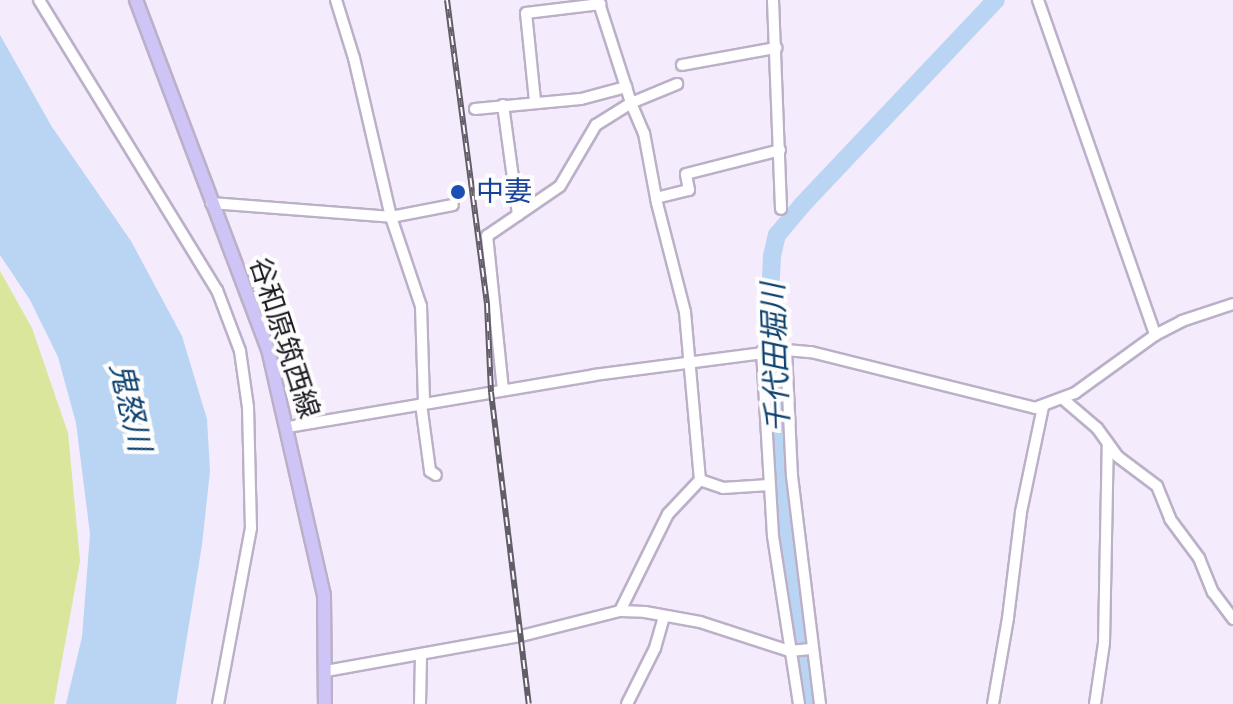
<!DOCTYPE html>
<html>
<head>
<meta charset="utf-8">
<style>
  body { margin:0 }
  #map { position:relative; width:1233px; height:704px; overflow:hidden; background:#f4ecfc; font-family:"Roboto Condensed","Noto Sans JP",sans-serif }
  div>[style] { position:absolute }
  .green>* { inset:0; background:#dae69c }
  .water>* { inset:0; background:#bad5f3 }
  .river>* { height:18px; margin:-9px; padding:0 9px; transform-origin:9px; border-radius:9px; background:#bad5f3 }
  .roads { filter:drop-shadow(2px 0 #bcb0c8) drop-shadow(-2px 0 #bcb0c8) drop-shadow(0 2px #bcb0c8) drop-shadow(0 -2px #bcb0c8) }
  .minor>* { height:10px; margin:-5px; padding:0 5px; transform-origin:5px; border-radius:5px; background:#fff }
  .major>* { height:12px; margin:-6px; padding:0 6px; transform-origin:6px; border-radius:6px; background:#cec4f5 }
  .rail>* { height:6px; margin-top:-3px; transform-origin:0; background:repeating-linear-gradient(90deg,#fdfdfd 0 9px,#625d68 0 18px); box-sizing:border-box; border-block:2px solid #625d68 }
  .dots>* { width:22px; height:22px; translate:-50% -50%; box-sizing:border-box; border:4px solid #fdfdfd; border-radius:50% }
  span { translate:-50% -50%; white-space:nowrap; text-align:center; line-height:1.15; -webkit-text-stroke:8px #fdfdfd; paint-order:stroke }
  .transit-label { font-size:28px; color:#164399 }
  .left { translate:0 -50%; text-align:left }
  .street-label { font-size:28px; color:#1d1922 }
  .water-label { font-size:30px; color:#0d416e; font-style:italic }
</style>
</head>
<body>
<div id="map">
  <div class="green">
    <i style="clip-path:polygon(0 271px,32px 328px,68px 433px,80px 561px,54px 704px,0 704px)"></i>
  </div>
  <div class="water">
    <i style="clip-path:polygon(0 35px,52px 127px,131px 241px,182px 336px,207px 419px,210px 471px,202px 545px,176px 704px,66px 704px,82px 637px,90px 534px,76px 423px,58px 357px,30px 300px,0 255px)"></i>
  </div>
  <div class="river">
    <i style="left:810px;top:704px;width:154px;rotate:-98.2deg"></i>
    <i style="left:788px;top:552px;width:101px;rotate:-95.1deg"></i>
    <i style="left:779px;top:451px;width:153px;rotate:-93.4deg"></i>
    <i style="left:770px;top:298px;width:42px;rotate:-87.3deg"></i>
    <i style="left:772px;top:256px;width:22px;rotate:-77deg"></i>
    <i style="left:777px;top:235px;width:39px;rotate:-50deg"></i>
    <i style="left:802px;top:205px;width:282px;rotate:-46.6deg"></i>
  </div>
  <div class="roads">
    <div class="minor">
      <i style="left:39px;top:0;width:340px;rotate:58.5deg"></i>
      <i style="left:217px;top:290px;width:65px;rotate:69.3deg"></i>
      <i style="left:240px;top:351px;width:57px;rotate:81.9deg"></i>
      <i style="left:248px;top:407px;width:121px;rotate:88.6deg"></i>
      <i style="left:251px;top:528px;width:179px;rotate:100.6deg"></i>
      <i style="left:336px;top:0;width:61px;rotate:72.8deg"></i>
      <i style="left:354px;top:58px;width:163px;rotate:76.9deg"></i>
      <i style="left:391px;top:217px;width:94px;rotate:71.4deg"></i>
      <i style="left:421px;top:306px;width:97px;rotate:88.2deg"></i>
      <i style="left:598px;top:0;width:108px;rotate:72.2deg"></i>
      <i style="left:631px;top:103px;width:33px;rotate:67deg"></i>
      <i style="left:644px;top:133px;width:71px;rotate:79.5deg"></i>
      <i style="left:657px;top:203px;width:113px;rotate:75.6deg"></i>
      <i style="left:685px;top:312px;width:169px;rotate:84.9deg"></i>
      <i style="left:700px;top:480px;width:24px;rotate:19deg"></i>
      <i style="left:723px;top:488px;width:46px;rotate:-3.7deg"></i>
      <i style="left:773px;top:0;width:209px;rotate:87.8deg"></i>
      <i style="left:1038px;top:0;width:355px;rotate:70.7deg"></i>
      <i style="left:682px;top:65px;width:96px;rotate:-10.3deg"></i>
      <i style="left:535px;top:101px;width:88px;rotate:-95.8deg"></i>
      <i style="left:526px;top:13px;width:75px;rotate:-6.9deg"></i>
      <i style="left:503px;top:105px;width:111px;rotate:82.2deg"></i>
      <i style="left:475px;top:109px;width:106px;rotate:-5.4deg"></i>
      <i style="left:581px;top:99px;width:47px;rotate:-14.9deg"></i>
      <i style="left:656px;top:198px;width:34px;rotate:-14deg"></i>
      <i style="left:689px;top:190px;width:16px;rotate:-101deg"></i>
      <i style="left:686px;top:174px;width:97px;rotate:-14.3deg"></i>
      <i style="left:211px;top:203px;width:181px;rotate:4.4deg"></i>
      <i style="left:391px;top:217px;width:63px;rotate:-11deg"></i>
      <i style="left:786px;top:350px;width:126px;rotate:87.3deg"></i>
      <i style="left:792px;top:476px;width:230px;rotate:83deg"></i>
      <i style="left:762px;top:351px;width:185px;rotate:86.6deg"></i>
      <i style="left:773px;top:536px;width:170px;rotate:81.2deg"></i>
      <i style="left:503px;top:390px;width:155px;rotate:-95.9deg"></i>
      <i style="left:487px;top:236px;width:88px;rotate:-34.4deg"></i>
      <i style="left:560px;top:186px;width:71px;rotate:-59.5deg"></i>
      <i style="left:596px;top:125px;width:41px;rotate:-32.2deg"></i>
      <i style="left:631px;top:103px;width:50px;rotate:-22.4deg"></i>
      <i style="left:1063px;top:399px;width:45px;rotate:40.5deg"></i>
      <i style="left:1097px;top:428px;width:34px;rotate:54deg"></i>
      <i style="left:1117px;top:456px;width:50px;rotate:36.9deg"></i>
      <i style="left:1157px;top:486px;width:35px;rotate:68deg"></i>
      <i style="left:1170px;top:519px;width:49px;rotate:53.4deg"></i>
      <i style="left:1199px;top:558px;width:37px;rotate:68deg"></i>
      <i style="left:1213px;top:592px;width:34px;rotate:53deg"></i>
      <i style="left:421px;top:404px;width:68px;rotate:82.3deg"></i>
      <i style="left:430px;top:471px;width:7px;rotate:34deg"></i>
      <i style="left:288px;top:427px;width:310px;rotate:-9.6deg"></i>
      <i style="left:594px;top:375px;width:194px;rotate:-7.4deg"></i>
      <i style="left:786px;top:350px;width:25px;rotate:5deg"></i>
      <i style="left:811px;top:352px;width:231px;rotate:14deg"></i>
      <i style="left:1035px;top:408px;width:43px;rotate:-20.6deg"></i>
      <i style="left:1075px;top:393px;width:99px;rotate:-35.9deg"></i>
      <i style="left:1155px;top:335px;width:30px;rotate:-27deg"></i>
      <i style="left:1182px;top:321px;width:54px;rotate:-18.4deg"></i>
      <i style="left:620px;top:611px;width:108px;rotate:-63.7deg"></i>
      <i style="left:668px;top:514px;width:47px;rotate:-46.7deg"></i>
      <i style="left:326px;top:671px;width:198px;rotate:-10.2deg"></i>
      <i style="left:521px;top:636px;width:102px;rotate:-14.2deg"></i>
      <i style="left:620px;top:611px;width:25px;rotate:2deg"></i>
      <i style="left:645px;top:612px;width:56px;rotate:10.3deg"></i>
      <i style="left:700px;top:622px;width:94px;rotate:18deg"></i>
      <i style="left:789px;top:651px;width:22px;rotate:-5deg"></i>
      <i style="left:420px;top:704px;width:49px;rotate:-88.8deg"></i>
      <i style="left:627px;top:704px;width:63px;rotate:-63.4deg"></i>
      <i style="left:655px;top:648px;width:33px;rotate:-74deg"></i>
      <i style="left:993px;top:704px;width:87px;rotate:-80.1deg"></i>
      <i style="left:1008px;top:618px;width:107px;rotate:-83deg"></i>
      <i style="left:1021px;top:512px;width:107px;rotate:-78.2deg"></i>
      <i style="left:1095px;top:704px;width:62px;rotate:-81.6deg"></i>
      <i style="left:1104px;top:643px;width:200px;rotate:-88.9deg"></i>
    </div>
    <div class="major">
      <i style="left:136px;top:0;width:373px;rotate:69.3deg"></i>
      <i style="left:268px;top:349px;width:252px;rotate:77.2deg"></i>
      <i style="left:324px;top:595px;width:109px;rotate:89.5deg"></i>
    </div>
  </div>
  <div class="rail">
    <i style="left:447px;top:0;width:307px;rotate:82.5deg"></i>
    <i style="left:487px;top:304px;width:88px;rotate:87.4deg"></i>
    <i style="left:491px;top:392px;width:314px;rotate:83.1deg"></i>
  </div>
  <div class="dots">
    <i style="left:458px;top:192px;background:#1a4fb4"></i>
  </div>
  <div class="transit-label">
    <span class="left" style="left:476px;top:192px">中妻</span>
  </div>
  <div class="street-label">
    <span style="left:284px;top:338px;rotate:72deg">谷和原筑西線</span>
  </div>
  <div class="water-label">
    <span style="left:776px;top:358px;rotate:-92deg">千代田堀川</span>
    <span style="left:130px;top:407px;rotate:77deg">鬼怒川</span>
  </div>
</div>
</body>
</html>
